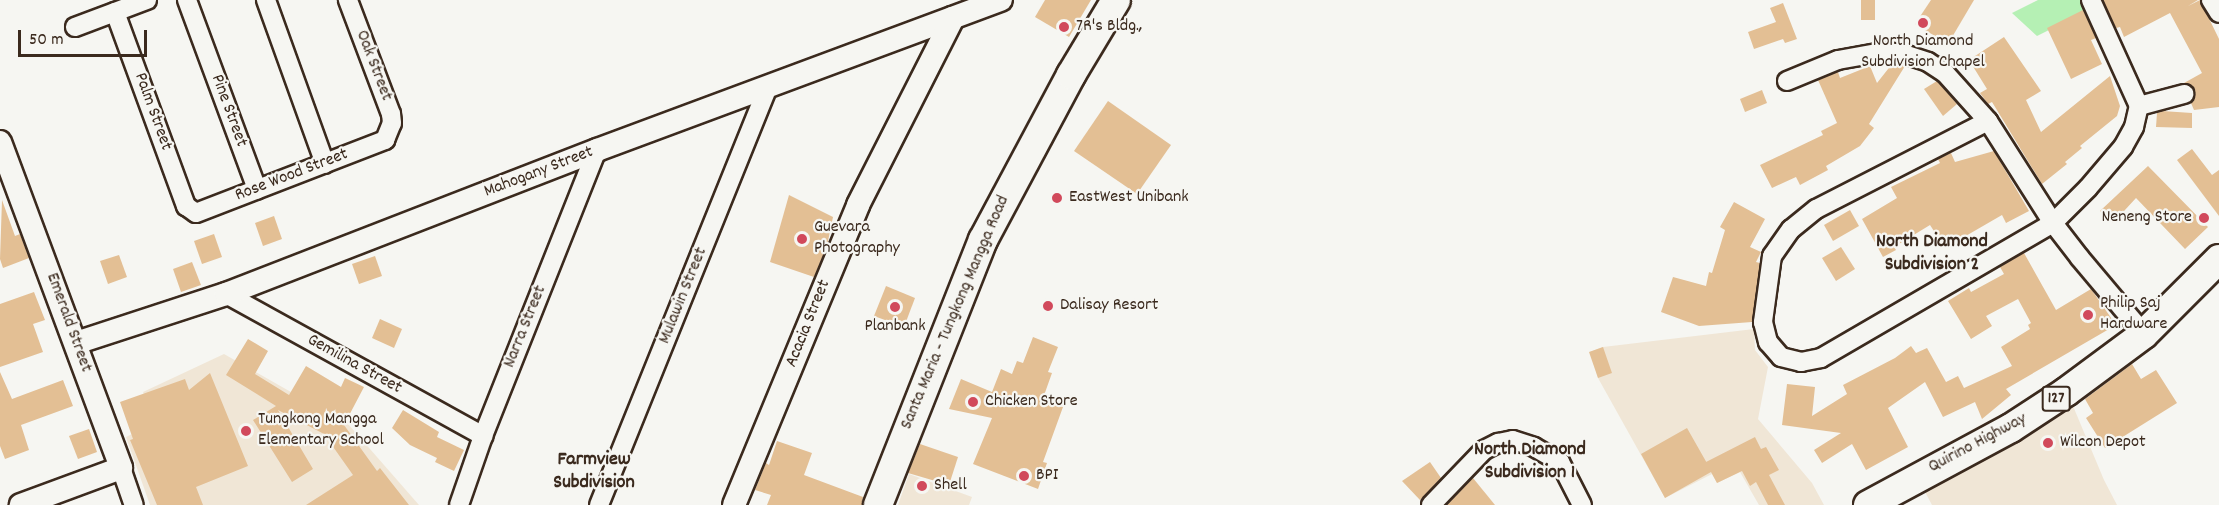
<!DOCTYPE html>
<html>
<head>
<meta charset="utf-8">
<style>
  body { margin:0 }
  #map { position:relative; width:2219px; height:505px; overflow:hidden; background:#f6f6f2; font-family:Dekko,sans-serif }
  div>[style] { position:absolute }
  .built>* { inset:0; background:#f0e6d6 }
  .green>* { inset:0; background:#b5f0b4 }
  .building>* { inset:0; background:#e3bf94 }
  .roads { filter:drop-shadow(2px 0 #3b2a1e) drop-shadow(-2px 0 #3b2a1e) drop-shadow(0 2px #3b2a1e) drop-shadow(0 -2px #3b2a1e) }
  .minor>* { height:18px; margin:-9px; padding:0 9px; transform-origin:9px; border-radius:9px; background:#f6f6f2 }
  .tertiary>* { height:22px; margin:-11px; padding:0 11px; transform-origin:11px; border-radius:11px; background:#f6f6f2 }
  .primary>* { height:28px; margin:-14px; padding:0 14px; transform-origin:14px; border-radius:14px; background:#f6f6f2 }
  .dots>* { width:16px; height:16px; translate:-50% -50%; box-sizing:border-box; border:3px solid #f6f6f2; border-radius:50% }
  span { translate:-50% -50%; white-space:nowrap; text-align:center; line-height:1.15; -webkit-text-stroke:4.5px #f6f6f2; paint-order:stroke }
  .shield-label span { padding:2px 4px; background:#f6f6f2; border:2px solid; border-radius:4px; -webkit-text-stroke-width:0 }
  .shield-label { font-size:16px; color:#3b2a1e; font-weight:700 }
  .poi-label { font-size:18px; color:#3b2a1e }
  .left { translate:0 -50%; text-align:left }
  .right { translate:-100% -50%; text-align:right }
  .street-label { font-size:18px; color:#3b2a1e }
  .neighbourhood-label { font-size:20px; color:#3b2a1e; font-weight:700 }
  .scale { position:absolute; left:18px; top:30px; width:129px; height:27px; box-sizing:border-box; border:3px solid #3b2a1e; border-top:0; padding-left:8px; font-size:18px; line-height:21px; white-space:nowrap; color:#3b2a1e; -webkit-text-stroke:4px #f6f6f2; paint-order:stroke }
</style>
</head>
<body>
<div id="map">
  <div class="built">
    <i style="clip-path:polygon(1754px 329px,1755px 350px,1768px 367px,1758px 419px,1812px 483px,1824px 505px,1759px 505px,1740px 472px,1717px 483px,1712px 474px,1665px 498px,1598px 378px,1590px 352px,1603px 347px)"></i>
    <i style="clip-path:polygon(224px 354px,349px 425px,419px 505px,150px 505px,126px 437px,155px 423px,143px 392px)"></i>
    <i style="clip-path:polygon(2073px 406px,2104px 480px,2117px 505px,1932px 505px,1924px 490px)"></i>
    <i style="clip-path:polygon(909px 474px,972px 497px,969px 505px,898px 505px)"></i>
  </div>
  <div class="green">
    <i style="clip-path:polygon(2038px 0,2090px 0,2093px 8px,2037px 36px,2012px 13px)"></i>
  </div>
  <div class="building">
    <i style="clip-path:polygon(1045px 0,1091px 0,1069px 37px,1035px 17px)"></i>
    <i style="clip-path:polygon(1861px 0,1875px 0,1875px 20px,1861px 20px)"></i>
    <i style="clip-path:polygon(1931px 0,1974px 0,1948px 44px,1915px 24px)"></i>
    <i style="clip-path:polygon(2103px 0,2198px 0,2188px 6px,2200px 0,2219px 39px,2219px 107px,2194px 110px,2191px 103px,2195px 97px,2195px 91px,2192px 86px,2184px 83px,2202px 73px,2170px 13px,2124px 37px,2120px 27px,2116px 28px)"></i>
    <i style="clip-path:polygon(1783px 3px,1797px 39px,1785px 43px,1783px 39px,1754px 49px,1748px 32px,1776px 22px,1770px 8px)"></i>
    <i style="clip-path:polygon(2083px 10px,2096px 38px,2091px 40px,2102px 64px,2071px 79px,2047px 28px)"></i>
    <i style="clip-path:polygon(2004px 37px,2041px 91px,2026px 100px,2041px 132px,2110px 76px,2120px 106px,2117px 116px,2080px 146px,2082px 148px,2065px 162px,2067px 164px,2042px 184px,1992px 102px,1988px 104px,1980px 93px,1987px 89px,1969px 60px)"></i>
    <i style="clip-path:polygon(1892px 64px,1905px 66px,1869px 124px,1874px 128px,1860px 146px,1826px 166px,1828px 170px,1800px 185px,1796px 177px,1772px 188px,1760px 165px,1823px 135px,1821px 131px,1837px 123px,1818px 80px,1838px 72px,1840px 78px,1870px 66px,1877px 83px)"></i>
    <i style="clip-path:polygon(1937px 81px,1957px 104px,1943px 116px,1924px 89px)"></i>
    <i style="clip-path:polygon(1762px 90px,1767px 103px,1745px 112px,1740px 99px)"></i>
    <i style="clip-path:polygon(1108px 101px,1171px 145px,1137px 194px,1074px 151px)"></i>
    <i style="clip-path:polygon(2162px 111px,2192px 113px,2192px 128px,2156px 127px,2157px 113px)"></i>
    <i style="clip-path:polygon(2192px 149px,2212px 175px,2219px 170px,2219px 216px,2177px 160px)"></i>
    <i style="clip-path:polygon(1994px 151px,2029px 211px,2006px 223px,2002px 215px,1945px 248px,1930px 225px,1894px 247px,1896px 250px,1883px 257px,1862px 219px,1897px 198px,1891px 187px,1940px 163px,1938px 159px,1951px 153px,1955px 162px)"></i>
    <i style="clip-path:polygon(2148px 166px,2208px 227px,2185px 249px,2136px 198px,2113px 223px,2100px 211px)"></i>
    <i style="clip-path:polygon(789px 195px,833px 217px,827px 246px,814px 277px,770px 262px)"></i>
    <i style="clip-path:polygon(2px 200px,15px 236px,20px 234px,29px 258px,3px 268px,0 259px)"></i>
    <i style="clip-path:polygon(1734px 202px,1765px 219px,1750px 247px,1761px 252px,1756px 262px,1760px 263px,1752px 322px,1699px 326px,1661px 312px,1673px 277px,1706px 286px,1709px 272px,1712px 273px,1725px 230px,1720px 227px)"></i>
    <i style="clip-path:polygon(1850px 210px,1859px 226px,1833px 241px,1824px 225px)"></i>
    <i style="clip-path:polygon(274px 216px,282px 239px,263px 246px,255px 223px)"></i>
    <i style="clip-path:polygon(214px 234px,222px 257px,202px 264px,194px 241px)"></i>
    <i style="clip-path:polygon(1841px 247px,1855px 269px,1836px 281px,1822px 258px)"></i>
    <i style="clip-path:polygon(2024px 253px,2056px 310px,2091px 289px,2116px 325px,2006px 389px,2011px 395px,1982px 419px,1975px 402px,1943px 417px,1925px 382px,1888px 408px,1908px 447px,1866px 470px,1852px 444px,1822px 463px,1814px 450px,1841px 433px,1782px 425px,1787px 384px,1815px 387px,1812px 416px,1847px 394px,1843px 385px,1895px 358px,1911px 346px,1916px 353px,1927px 348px,1946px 382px,1958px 376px,1964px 388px,2012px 366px,2001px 347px,2030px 329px,2028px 325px,2031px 323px,2018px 299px,1986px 316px,1992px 326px,1971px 339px,1948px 301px,1969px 288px,1971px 292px,2004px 274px,2000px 267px)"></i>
    <i style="clip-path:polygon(119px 255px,127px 277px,108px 284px,100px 261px)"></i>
    <i style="clip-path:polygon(375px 256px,382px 276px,359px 284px,352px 264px)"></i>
    <i style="clip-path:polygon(192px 262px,201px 285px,181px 292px,173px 269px)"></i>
    <i style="clip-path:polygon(886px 286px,915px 298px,904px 327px,874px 316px)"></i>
    <i style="clip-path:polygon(34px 292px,45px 320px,33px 324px,43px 352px,0 367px,0 304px)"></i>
    <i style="clip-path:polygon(380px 319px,402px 329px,394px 348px,372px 338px)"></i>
    <i style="clip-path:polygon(1033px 337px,1058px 347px,1048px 372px,1052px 373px,1042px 401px,1063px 407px,1043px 462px,1047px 463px,1038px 489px,973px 464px,992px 418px,949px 409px,961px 379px,992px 392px,1001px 369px,1012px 374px,1017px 361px,1023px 363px)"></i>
    <i style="clip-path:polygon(248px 339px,268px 351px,255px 374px,289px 395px,306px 366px,341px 387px,345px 378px,364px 387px,344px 425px,377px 471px,380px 468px,409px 505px,306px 505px,353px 475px,324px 434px,278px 410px,313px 469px,292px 482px,253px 420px,276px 406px,226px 375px)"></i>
    <i style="clip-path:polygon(1603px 347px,1612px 373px,1598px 378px,1589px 352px)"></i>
    <i style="clip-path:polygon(2132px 364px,2141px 379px,2156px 370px,2177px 403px,2105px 448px,2086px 418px,2093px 413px,2085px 399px)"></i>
    <i style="clip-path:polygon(0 372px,12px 399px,63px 380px,73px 406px,21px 425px,29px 450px,5px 459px,0 446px)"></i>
    <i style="clip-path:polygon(210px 373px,248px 466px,196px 487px,203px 505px,157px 505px,130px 440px,133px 439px,120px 402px,185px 379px,189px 390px)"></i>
    <i style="clip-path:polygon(403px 410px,439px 432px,437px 437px,464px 450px,454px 471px,435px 462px,437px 458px,410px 445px,392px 428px)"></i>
    <i style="clip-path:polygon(1687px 428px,1708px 465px,1706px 462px,1755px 437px,1761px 449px,1766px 447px,1779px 470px,1769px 475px,1785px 505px,1768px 505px,1756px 482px,1750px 486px,1742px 471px,1717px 483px,1711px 472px,1665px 498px,1641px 454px)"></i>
    <i style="clip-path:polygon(89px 429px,97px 452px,78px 459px,69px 436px)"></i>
    <i style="clip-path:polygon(777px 441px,812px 453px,804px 475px,863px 497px,862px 505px,767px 505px,771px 495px,755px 490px,766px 463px,769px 465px)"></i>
    <i style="clip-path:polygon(920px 444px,958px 457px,949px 485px,908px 473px)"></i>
    <i style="clip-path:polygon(1430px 462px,1441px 478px,1420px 500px,1402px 481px)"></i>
    <i style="clip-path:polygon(1473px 478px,1495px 505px,1447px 505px)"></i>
  </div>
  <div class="roads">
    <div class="minor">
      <i style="left:187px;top:0;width:202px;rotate:69.7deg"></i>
      <i style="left:266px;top:0;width:174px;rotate:70.2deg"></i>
      <i style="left:2211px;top:0;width:15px;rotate:58deg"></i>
      <i style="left:115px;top:12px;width:207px;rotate:69.9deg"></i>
      <i style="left:186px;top:206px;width:12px;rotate:35deg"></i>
      <i style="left:196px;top:213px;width:203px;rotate:-21.1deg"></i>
      <i style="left:385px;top:140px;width:18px;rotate:-68deg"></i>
      <i style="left:392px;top:123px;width:9px;rotate:-96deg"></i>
      <i style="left:391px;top:114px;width:122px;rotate:-110.7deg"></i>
      <i style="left:75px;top:27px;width:77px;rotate:-20.6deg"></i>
      <i style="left:1787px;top:81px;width:55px;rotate:-22.4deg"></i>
      <i style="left:1838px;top:60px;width:46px;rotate:-10.1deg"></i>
      <i style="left:1883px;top:52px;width:21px;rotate:5deg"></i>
      <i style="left:1904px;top:54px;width:25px;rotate:18deg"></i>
      <i style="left:1928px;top:62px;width:20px;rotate:33deg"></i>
      <i style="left:1945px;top:73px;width:64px;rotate:48.1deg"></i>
      <i style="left:1988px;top:121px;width:121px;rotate:57.5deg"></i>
      <i style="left:2053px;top:223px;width:44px;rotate:52.4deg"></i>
      <i style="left:2080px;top:258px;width:99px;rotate:49.9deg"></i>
      <i style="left:2139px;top:106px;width:47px;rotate:-14.9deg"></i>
      <i style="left:1988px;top:121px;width:193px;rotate:152.9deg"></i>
      <i style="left:1816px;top:209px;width:32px;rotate:141deg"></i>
      <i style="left:1791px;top:229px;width:33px;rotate:125deg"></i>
      <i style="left:1772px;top:256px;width:67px;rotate:97.8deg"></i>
      <i style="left:1763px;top:322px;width:21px;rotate:76deg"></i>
      <i style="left:1768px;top:342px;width:20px;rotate:49deg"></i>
      <i style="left:1781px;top:357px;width:21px;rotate:14deg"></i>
      <i style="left:1801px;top:362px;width:20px;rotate:-11deg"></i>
      <i style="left:1821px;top:358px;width:268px;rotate:-30.2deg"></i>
      <i style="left:2053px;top:223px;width:49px;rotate:-45deg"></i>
      <i style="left:2088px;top:188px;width:54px;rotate:-49.5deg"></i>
      <i style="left:2123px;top:147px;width:23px;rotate:-61deg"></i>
      <i style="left:2134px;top:127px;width:22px;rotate:-77deg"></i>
      <i style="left:2139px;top:106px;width:116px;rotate:-114.4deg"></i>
      <i style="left:226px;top:294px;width:294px;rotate:28.9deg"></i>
      <i style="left:121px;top:468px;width:39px;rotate:71deg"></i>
      <i style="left:459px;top:505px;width:73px;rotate:-70.8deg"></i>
      <i style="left:483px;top:436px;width:308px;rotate:-68.3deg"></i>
      <i style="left:599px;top:505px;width:451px;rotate:-68deg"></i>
      <i style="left:1431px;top:505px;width:76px;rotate:-46.1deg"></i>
      <i style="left:1484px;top:450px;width:16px;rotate:-27deg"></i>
      <i style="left:1498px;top:443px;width:15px;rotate:-11deg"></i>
      <i style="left:1513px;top:440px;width:22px;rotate:18deg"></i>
      <i style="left:1534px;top:447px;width:30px;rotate:30deg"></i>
      <i style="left:1560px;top:462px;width:48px;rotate:62.9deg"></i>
    </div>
    <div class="tertiary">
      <i style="left:0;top:142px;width:348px;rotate:69.6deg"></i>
      <i style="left:121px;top:468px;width:107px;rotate:159.7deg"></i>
      <i style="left:76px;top:343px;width:158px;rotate:-18.1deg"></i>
      <i style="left:226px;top:294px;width:398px;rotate:-21.2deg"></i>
      <i style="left:597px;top:150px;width:431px;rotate:-20.4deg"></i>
      <i style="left:734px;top:505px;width:325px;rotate:-67.5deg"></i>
      <i style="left:858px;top:205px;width:210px;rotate:-63.1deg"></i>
    </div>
    <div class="primary">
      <i style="left:878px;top:505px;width:285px;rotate:-68.4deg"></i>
      <i style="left:983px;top:240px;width:187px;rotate:-61.9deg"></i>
      <i style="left:1071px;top:75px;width:87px;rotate:-59deg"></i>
      <i style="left:1868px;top:505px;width:162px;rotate:-28.3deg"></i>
      <i style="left:2011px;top:428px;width:66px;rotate:-33.2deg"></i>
      <i style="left:2066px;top:392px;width:97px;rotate:-36.6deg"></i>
      <i style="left:2144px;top:334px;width:106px;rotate:-45deg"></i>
    </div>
  </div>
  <div class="dots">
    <i style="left:1923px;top:23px;background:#d1495b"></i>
    <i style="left:1064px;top:27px;background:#d1495b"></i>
    <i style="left:1057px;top:198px;background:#d1495b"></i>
    <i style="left:2204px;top:218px;background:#d1495b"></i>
    <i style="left:802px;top:239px;background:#d1495b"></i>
    <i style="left:1048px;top:306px;background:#d1495b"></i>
    <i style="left:895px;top:307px;background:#d1495b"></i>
    <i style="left:2088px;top:315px;background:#d1495b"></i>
    <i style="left:973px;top:402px;background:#d1495b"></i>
    <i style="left:246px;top:431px;background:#d1495b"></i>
    <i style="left:2048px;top:443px;background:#d1495b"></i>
    <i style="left:1024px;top:476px;background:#d1495b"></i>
    <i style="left:922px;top:486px;background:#d1495b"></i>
  </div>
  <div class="shield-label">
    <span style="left:2056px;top:399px">127</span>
  </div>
  <div class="poi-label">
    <span class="left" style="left:1076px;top:27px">7R's Bldg.,</span>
    <span style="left:1923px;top:53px">North Diamond<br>Subdivision Chapel</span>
    <span class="left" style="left:1069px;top:198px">EastWest Unibank</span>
    <span class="right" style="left:2192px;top:218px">Neneng Store</span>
    <span class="left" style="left:814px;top:239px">Guevara<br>Photography</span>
    <span class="left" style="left:2100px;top:315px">Philip Saj<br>Hardware</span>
    <span class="left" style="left:1060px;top:306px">Dalisay Resort</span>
    <span style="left:895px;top:327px">Planbank</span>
    <span class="left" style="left:985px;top:402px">Chicken Store</span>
    <span class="left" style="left:258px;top:431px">Tungkong Mangga<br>Elementary School</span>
    <span class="left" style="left:2060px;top:443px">Wilcon Depot</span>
    <span class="left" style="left:1036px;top:476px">BPI</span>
    <span class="left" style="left:934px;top:486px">Shell</span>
  </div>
  <div class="street-label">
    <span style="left:373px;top:66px;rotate:69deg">Oak Street</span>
    <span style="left:228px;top:111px;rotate:70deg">Pine Street</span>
    <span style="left:152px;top:112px;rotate:70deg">Palm Street</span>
    <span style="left:539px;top:173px;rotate:-21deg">Mahogany Street</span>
    <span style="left:292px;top:176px;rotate:-21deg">Rose Wood Street</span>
    <span style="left:684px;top:296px;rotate:-68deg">Mulawin Street</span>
    <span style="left:956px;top:313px;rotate:-67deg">Santa Maria - Tungkong Mangga Road</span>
    <span style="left:68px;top:323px;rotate:70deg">Emerald Street</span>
    <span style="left:809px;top:324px;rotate:-68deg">Acacia Street</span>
    <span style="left:526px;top:327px;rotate:-68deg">Narra Street</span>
    <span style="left:354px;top:365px;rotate:29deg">Gemilina Street</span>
    <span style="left:1978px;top:444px;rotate:-28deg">Quirino Highway</span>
  </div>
  <div class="neighbourhood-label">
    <span style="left:1932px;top:254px">North Diamond<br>Subdivision 2</span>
    <span style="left:1530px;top:462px">North Diamond<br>Subdivision 1</span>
    <span style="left:594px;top:472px">Farmview<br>Subdivision</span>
  </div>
  <div class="scale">50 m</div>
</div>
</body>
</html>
